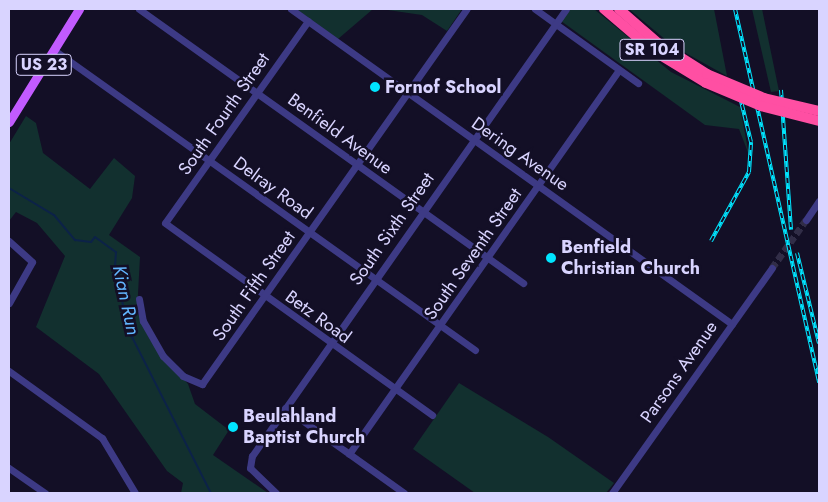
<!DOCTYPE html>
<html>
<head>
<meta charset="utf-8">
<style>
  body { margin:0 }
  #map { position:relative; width:828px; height:502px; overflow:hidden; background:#130f26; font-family:Jost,sans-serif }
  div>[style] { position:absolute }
  .green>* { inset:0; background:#12302f }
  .stream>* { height:2px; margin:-1px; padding:0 1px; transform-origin:1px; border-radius:1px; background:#0c2248 }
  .minor-tunnel>* { height:7px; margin-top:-3.5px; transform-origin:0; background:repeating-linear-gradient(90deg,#312d47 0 7px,transparent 0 10.5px) }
  .minor>* { height:7px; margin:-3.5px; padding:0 3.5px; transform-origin:3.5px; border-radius:3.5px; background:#3d3a85 }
  .major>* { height:9px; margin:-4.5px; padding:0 4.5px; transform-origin:4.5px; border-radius:4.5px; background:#c25bff }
  .highway>* { height:10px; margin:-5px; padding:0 5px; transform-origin:5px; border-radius:5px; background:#ff4fa3 }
  .rail>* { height:4px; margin-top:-2px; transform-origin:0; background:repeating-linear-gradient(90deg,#130f26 0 5.5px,#00e5ff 0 11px); box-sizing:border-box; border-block:1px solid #00e5ff }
  .highway-bridge>* { height:10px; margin:-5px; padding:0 5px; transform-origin:5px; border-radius:5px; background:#ff4fa3 }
  .dots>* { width:14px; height:14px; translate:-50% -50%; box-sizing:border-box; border:2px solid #130f26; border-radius:50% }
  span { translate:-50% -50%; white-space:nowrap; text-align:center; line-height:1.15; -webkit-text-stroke:5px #130f26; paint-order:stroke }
  .shield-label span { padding:1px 4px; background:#130f26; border:1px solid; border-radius:4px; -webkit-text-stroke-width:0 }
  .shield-label { font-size:16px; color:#d9d4ff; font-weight:700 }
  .poi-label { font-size:18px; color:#d9d4ff; font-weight:700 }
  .left { translate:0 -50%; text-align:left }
  .street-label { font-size:18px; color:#d9d4ff }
  .water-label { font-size:19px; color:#62b6ff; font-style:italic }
  .frame { position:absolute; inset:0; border:10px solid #d9d4ff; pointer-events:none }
</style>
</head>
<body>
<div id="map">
  <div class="green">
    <i style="clip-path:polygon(296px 9px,373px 9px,338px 39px)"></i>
    <i style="clip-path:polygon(381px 9px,462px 9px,447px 31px,422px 15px)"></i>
    <i style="clip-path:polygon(571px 9px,594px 9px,671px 72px,740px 107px,749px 155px,739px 129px,705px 125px,561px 21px)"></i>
    <i style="clip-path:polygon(629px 9px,714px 9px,727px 76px,673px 46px)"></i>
    <i style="clip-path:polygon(752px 9px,762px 9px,779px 91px,771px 92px)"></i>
    <i style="clip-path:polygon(26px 116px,36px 123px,43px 153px,90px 189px,114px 158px,135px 176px,132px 198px,109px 235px,140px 257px,137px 312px,150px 340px,188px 384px,195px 404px,229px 430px,213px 455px,268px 493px,181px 493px,183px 483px,167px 471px,99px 374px,36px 327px,65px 256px,37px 223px,16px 212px,9px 221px,9px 144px)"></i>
    <i style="clip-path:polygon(459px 383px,548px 437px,614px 483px,606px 493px,475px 493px,413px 449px)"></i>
  </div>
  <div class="stream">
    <i style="left:9px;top:188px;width:52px;rotate:31deg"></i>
    <i style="left:54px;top:215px;width:33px;rotate:50deg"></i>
    <i style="left:75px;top:240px;width:16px;rotate:7deg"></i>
    <i style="left:91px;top:242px;width:6px;rotate:-51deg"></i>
    <i style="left:95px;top:237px;width:26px;rotate:36deg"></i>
    <i style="left:116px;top:252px;width:15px;rotate:94deg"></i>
    <i style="left:115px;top:267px;width:63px;rotate:78.2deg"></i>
    <i style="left:128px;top:329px;width:184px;rotate:63.2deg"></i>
  </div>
  <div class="minor-tunnel">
    <i style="left:772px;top:268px;width:59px;rotate:-54.7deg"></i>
  </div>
  <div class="minor">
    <i style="left:139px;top:9px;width:472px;rotate:35.5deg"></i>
    <i style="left:291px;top:9px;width:542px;rotate:35.54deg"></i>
    <i style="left:535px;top:9px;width:127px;rotate:35.7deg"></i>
    <i style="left:308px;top:21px;width:247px;rotate:125.3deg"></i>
    <i style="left:165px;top:223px;width:329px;rotate:35.7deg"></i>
    <i style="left:54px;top:50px;width:517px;rotate:35.47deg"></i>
    <i style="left:806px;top:220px;width:23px;rotate:-56deg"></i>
    <i style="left:9px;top:241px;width:31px;rotate:42deg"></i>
    <i style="left:32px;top:262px;width:47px;rotate:119.3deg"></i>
    <i style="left:139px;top:299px;width:22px;rotate:80deg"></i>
    <i style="left:143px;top:321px;width:40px;rotate:60.3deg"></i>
    <i style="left:163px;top:356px;width:28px;rotate:45deg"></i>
    <i style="left:183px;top:376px;width:21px;rotate:23deg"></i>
    <i style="left:202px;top:384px;width:459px;rotate:-54.8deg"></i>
    <i style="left:9px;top:371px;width:115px;rotate:35.8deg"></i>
    <i style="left:102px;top:438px;width:64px;rotate:59deg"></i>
    <i style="left:285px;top:408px;width:146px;rotate:35.5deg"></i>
    <i style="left:349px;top:454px;width:469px;rotate:-54.9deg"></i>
    <i style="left:9px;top:468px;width:44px;rotate:34.8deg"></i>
    <i style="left:276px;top:493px;width:36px;rotate:-136deg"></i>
    <i style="left:250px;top:468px;width:12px;rotate:-81deg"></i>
    <i style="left:252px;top:456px;width:546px;rotate:-54.91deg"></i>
    <i style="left:612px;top:493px;width:276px;rotate:-54.6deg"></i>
  </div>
  <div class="major">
    <i style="left:9px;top:122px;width:133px;rotate:-58.2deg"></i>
  </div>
  <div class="highway">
    <i style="left:604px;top:9px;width:63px;rotate:40.5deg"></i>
    <i style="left:652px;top:50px;width:63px;rotate:31.4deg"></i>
    <i style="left:619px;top:9px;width:52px;rotate:41.1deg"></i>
    <i style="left:658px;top:43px;width:58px;rotate:32.3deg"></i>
  </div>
  <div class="rail">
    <i style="left:735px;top:9px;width:383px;rotate:77.3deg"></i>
    <i style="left:781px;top:90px;width:140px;rotate:85.9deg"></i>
    <i style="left:711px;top:241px;width:79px;rotate:-61.2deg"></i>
    <i style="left:749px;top:172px;width:30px;rotate:-86deg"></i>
    <i style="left:751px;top:142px;width:42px;rotate:-103.7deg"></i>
    <i style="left:797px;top:253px;width:93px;rotate:76.3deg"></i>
  </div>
  <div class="highway-bridge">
    <i style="left:707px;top:74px;width:62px;rotate:22.8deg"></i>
    <i style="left:764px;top:98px;width:57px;rotate:13.3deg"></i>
    <i style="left:706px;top:83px;width:60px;rotate:22.7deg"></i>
    <i style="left:761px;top:106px;width:60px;rotate:14.5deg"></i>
  </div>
  <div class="dots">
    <i style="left:375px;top:87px;background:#00e5ff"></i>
    <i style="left:551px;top:258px;background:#00e5ff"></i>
    <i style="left:233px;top:427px;background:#00e5ff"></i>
  </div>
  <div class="shield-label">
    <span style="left:652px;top:50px">SR 104</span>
    <span style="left:44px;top:65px">US 23</span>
  </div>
  <div class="poi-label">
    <span class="left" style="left:385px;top:87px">Fornof School</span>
    <span class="left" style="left:561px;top:258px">Benfield<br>Christian Church</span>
    <span class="left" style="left:243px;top:427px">Beulahland<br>Baptist Church</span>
  </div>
  <div class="street-label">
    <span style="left:224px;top:114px;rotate:-55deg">South Fourth Street</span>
    <span style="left:340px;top:134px;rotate:36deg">Benfield Avenue</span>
    <span style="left:520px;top:154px;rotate:35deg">Dering Avenue</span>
    <span style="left:273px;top:188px;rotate:36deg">Delray Road</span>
    <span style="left:392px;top:229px;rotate:-55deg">South Sixth Street</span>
    <span style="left:473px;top:254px;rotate:-55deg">South Seventh Street</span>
    <span style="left:254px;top:286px;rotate:-55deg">South Fifth Street</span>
    <span style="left:318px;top:317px;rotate:36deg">Betz Road</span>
    <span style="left:679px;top:372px;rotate:-55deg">Parsons Avenue</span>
  </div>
  <div class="water-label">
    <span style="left:126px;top:300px;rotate:78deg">Kian Run</span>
  </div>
  <div class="frame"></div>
</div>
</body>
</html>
